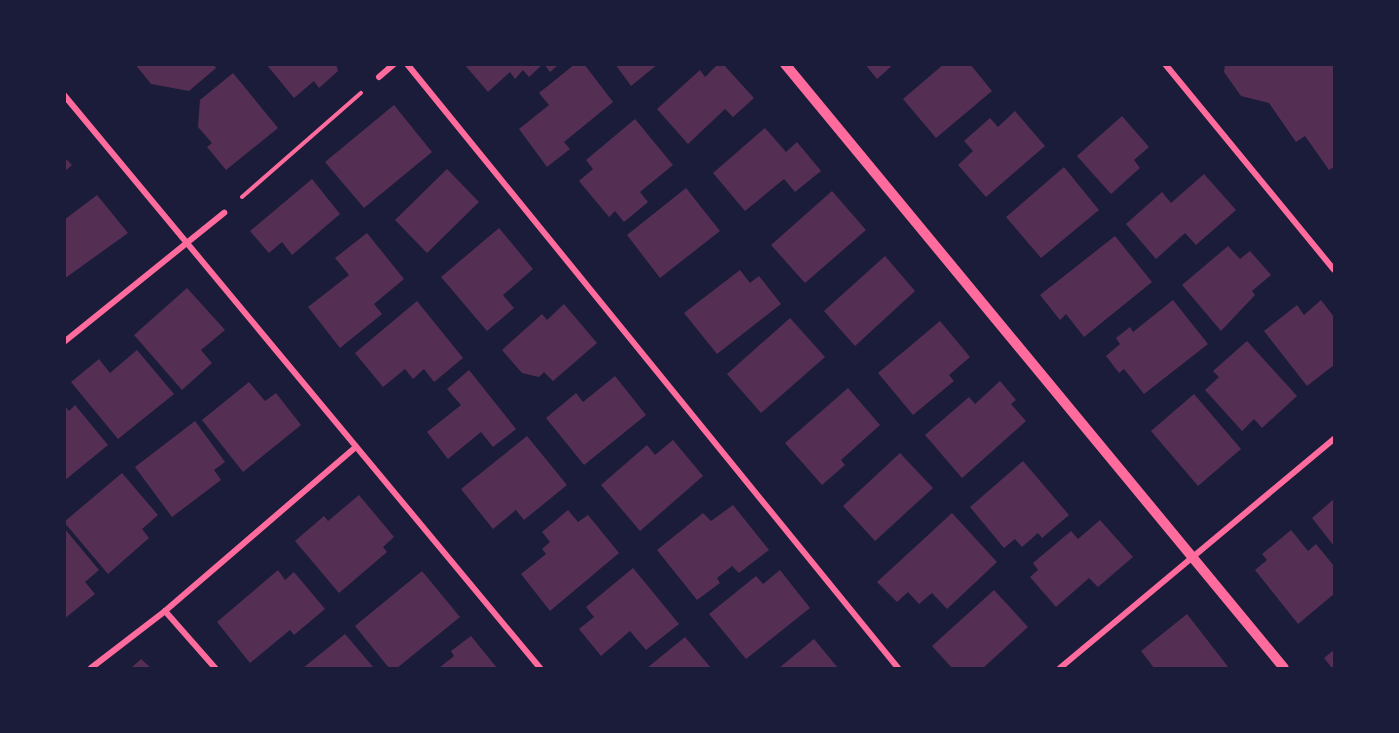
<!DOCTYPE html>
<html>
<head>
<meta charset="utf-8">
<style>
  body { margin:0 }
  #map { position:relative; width:1399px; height:733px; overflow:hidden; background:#1b1b3a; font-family:"Alegreya Sans",sans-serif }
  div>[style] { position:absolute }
  .building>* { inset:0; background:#542f53 }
  .path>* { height:4px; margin:-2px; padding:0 2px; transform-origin:2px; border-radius:2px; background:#ff6b9d }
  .minor>* { height:6px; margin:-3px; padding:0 3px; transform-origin:3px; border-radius:3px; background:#ff6b9d }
  .tertiary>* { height:10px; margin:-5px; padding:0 5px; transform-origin:5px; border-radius:5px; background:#ff6b9d }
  span { translate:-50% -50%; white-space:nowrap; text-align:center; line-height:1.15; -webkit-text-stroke:4.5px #1b1b3a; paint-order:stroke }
  .frame { position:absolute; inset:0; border:66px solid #1b1b3a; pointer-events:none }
</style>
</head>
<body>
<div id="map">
  <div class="building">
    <i style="clip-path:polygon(135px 64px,213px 64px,216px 68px,189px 91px,151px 84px)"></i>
    <i style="clip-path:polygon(266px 64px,336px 64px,338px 71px,319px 88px,314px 81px,294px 98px)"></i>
    <i style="clip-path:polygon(464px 64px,543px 64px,529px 77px,523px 70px,515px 79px,510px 72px,488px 92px)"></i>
    <i style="clip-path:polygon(544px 64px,559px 64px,550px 72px)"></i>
    <i style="clip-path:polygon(575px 64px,584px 64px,613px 102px,564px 142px,570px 149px,547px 167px,519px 129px,549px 105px,539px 93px)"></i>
    <i style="clip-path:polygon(615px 64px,658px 64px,631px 86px)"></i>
    <i style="clip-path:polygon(718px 64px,723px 64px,754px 98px,733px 117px,725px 109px,688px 144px,657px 109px,700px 70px,705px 77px)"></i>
    <i style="clip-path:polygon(865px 64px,894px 64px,877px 79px)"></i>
    <i style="clip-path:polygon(944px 64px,970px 64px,992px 91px,936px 138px,903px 99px)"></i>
    <i style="clip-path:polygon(1225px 64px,1333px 64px,1334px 167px,1329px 170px,1305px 136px,1296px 142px,1269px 103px,1241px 96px,1224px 72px)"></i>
    <i style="clip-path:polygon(233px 73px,278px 128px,226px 170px,207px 147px,212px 143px,198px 127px,200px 100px)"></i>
    <i style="clip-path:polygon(394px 105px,432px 152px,364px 208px,325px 162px)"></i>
    <i style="clip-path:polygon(1015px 111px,1045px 146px,986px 197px,958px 165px,973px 151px,964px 141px,990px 118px,998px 127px)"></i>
    <i style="clip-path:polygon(1122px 116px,1149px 147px,1134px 160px,1140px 168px,1111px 194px,1077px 156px)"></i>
    <i style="clip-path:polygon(635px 119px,673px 165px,640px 192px,648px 202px,624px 222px,615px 211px,609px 217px,579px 181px,593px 169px,586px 160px)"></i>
    <i style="clip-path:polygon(765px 128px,786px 152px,797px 142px,821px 171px,795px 192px,784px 179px,745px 211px,713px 173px)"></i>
    <i style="clip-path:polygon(64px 157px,72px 165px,64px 172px)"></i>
    <i style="clip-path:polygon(1064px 167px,1099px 210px,1041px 258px,1006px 217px)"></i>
    <i style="clip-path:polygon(447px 169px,479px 202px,427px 253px,395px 220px)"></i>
    <i style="clip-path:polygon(1204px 174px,1236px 210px,1196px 245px,1185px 233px,1156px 259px,1126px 224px,1162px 192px,1171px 203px)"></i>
    <i style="clip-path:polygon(312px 179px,340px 214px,292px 255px,282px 242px,269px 253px,250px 231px)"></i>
    <i style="clip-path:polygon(686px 188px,720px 231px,660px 278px,627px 235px)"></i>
    <i style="clip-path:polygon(832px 191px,866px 230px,805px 283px,771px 245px)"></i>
    <i style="clip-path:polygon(97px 195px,128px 233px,64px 279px,64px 220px)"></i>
    <i style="clip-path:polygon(499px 228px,533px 269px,503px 295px,514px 308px,487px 331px,441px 277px)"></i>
    <i style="clip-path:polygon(367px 233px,404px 279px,374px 304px,382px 314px,340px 348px,308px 307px,349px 275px,335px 258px)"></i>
    <i style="clip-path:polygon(1115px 236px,1152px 282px,1084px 337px,1066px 314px,1060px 320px,1040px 295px)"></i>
    <i style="clip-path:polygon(1228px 246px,1240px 259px,1250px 251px,1271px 275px,1252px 291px,1255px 295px,1221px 331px,1182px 285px)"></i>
    <i style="clip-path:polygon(885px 256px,915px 291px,855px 346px,824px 311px)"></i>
    <i style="clip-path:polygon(740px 270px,750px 283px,759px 276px,781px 304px,717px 354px,684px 313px)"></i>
    <i style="clip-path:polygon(187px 288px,225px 330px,201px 350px,212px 363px,182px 390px,134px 335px)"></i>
    <i style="clip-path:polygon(1173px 300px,1208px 344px,1144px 394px,1124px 369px,1119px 373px,1106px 356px,1120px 344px,1116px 338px,1130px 327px,1133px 332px)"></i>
    <i style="clip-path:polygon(1321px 300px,1334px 317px,1334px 365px,1307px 386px,1264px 331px,1297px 305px,1304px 315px)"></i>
    <i style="clip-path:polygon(417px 301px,463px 358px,434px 382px,424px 369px,413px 379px,405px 369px,383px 387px,355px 353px)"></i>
    <i style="clip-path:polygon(564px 304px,597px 343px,553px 381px,544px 372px,539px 377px,522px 373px,502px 350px,542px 314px,547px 320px)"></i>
    <i style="clip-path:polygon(790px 318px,825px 357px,761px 413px,727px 374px)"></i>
    <i style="clip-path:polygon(940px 321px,970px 357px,949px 375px,954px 381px,913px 415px,878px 373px)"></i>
    <i style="clip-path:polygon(1247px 341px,1297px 396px,1262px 428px,1254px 419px,1242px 431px,1205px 390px,1219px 377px,1213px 371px)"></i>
    <i style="clip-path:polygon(137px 350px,174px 394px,118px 439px,71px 382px,99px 359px,110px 373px)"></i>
    <i style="clip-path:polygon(469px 370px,516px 429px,493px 447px,481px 432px,448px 459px,427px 432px,461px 405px,447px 389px)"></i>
    <i style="clip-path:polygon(615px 376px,646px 415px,584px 465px,546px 418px,576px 393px,583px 402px)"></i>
    <i style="clip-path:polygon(1000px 381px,1016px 400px,1011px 404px,1026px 421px,962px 478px,925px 435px,969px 397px,975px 404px)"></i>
    <i style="clip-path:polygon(249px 382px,265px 401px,276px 393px,301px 425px,243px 472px,202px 420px)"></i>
    <i style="clip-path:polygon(848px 388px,880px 425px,841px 460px,845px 465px,822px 485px,785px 443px)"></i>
    <i style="clip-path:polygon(1194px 394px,1241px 449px,1198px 486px,1151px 431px)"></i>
    <i style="clip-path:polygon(64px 405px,69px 411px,75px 405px,108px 445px,64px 481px)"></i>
    <i style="clip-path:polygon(195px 421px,225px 462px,214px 470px,221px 480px,172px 517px,135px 467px)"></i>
    <i style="clip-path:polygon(527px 436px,567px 485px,524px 520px,516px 510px,493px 529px,461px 489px)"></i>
    <i style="clip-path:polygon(673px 440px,703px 476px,640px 531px,601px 485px,647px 445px,655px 455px)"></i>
    <i style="clip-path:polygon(900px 453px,933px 488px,875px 541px,843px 506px)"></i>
    <i style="clip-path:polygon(1023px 461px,1069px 515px,1042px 538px,1038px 533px,1022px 547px,1015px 539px,1004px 548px,970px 507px)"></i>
    <i style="clip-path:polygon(122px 473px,158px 515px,142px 529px,149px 538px,108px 574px,64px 522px)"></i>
    <i style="clip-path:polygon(359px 495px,394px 537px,383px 547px,387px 552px,339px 593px,295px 541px,324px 516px,328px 521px)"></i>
    <i style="clip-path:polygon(1334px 499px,1334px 546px,1312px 518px)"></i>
    <i style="clip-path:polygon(733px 505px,769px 550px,739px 573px,732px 566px,717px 578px,720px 583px,697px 600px,657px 550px,703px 513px,711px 521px)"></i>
    <i style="clip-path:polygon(568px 510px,578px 522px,588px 515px,619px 553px,550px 611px,521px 574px,546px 554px,542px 549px,550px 542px,542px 532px)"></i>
    <i style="clip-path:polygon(952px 513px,997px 562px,947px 609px,932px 593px,919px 604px,908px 592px,897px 602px,877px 582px)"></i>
    <i style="clip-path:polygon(1100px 520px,1133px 557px,1098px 587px,1089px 578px,1056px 607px,1030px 577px,1038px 570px,1033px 563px,1071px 531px,1078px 539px)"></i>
    <i style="clip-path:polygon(64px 528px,99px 570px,85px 582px,95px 594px,64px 619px)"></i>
    <i style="clip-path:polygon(1291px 530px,1308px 551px,1316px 544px,1334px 566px,1334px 594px,1298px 624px,1255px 570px,1267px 560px,1262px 554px)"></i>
    <i style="clip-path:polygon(633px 568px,679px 624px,646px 650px,630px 631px,601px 656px,579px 629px,594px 617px,586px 607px)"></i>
    <i style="clip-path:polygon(278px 570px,285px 580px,294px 572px,325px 609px,294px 635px,290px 630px,250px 663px,217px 622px)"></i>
    <i style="clip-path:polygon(780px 570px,810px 608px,746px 659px,709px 614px,756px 576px,763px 584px)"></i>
    <i style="clip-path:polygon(422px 571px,460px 617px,397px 668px,389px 668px,355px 626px)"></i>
    <i style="clip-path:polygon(994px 590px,1028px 627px,983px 668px,952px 668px,932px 646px)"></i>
    <i style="clip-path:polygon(1187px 614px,1229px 668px,1154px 668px,1141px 651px)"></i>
    <i style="clip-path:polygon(345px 634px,374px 668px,303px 668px)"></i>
    <i style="clip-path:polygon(471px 636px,497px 668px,439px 668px,454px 656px,451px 651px)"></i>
    <i style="clip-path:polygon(685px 637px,711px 668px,647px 668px)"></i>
    <i style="clip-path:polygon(814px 639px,838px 668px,779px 668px)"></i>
    <i style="clip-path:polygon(1334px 650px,1334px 668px,1332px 668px,1324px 658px)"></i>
    <i style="clip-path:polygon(141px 659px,151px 668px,131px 668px)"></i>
  </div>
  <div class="path">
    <i style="left:242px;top:197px;width:158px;rotate:-41.2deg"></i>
  </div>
  <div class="minor">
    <i style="left:407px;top:64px;width:778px;rotate:50.89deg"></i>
    <i style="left:1165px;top:64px;width:266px;rotate:50.6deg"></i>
    <i style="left:379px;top:77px;width:20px;rotate:-41deg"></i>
    <i style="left:64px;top:95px;width:745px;rotate:50.28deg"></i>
    <i style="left:64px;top:342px;width:206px;rotate:-38.9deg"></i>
    <i style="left:165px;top:611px;width:76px;rotate:48.7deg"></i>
    <i style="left:91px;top:668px;width:93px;rotate:-37.6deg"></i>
    <i style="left:165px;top:611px;width:252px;rotate:-40.7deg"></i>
    <i style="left:1060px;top:668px;width:357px;rotate:-39.9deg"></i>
  </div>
  <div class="tertiary">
    <i style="left:785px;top:64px;width:783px;rotate:50.44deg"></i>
  </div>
  <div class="frame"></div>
</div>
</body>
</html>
